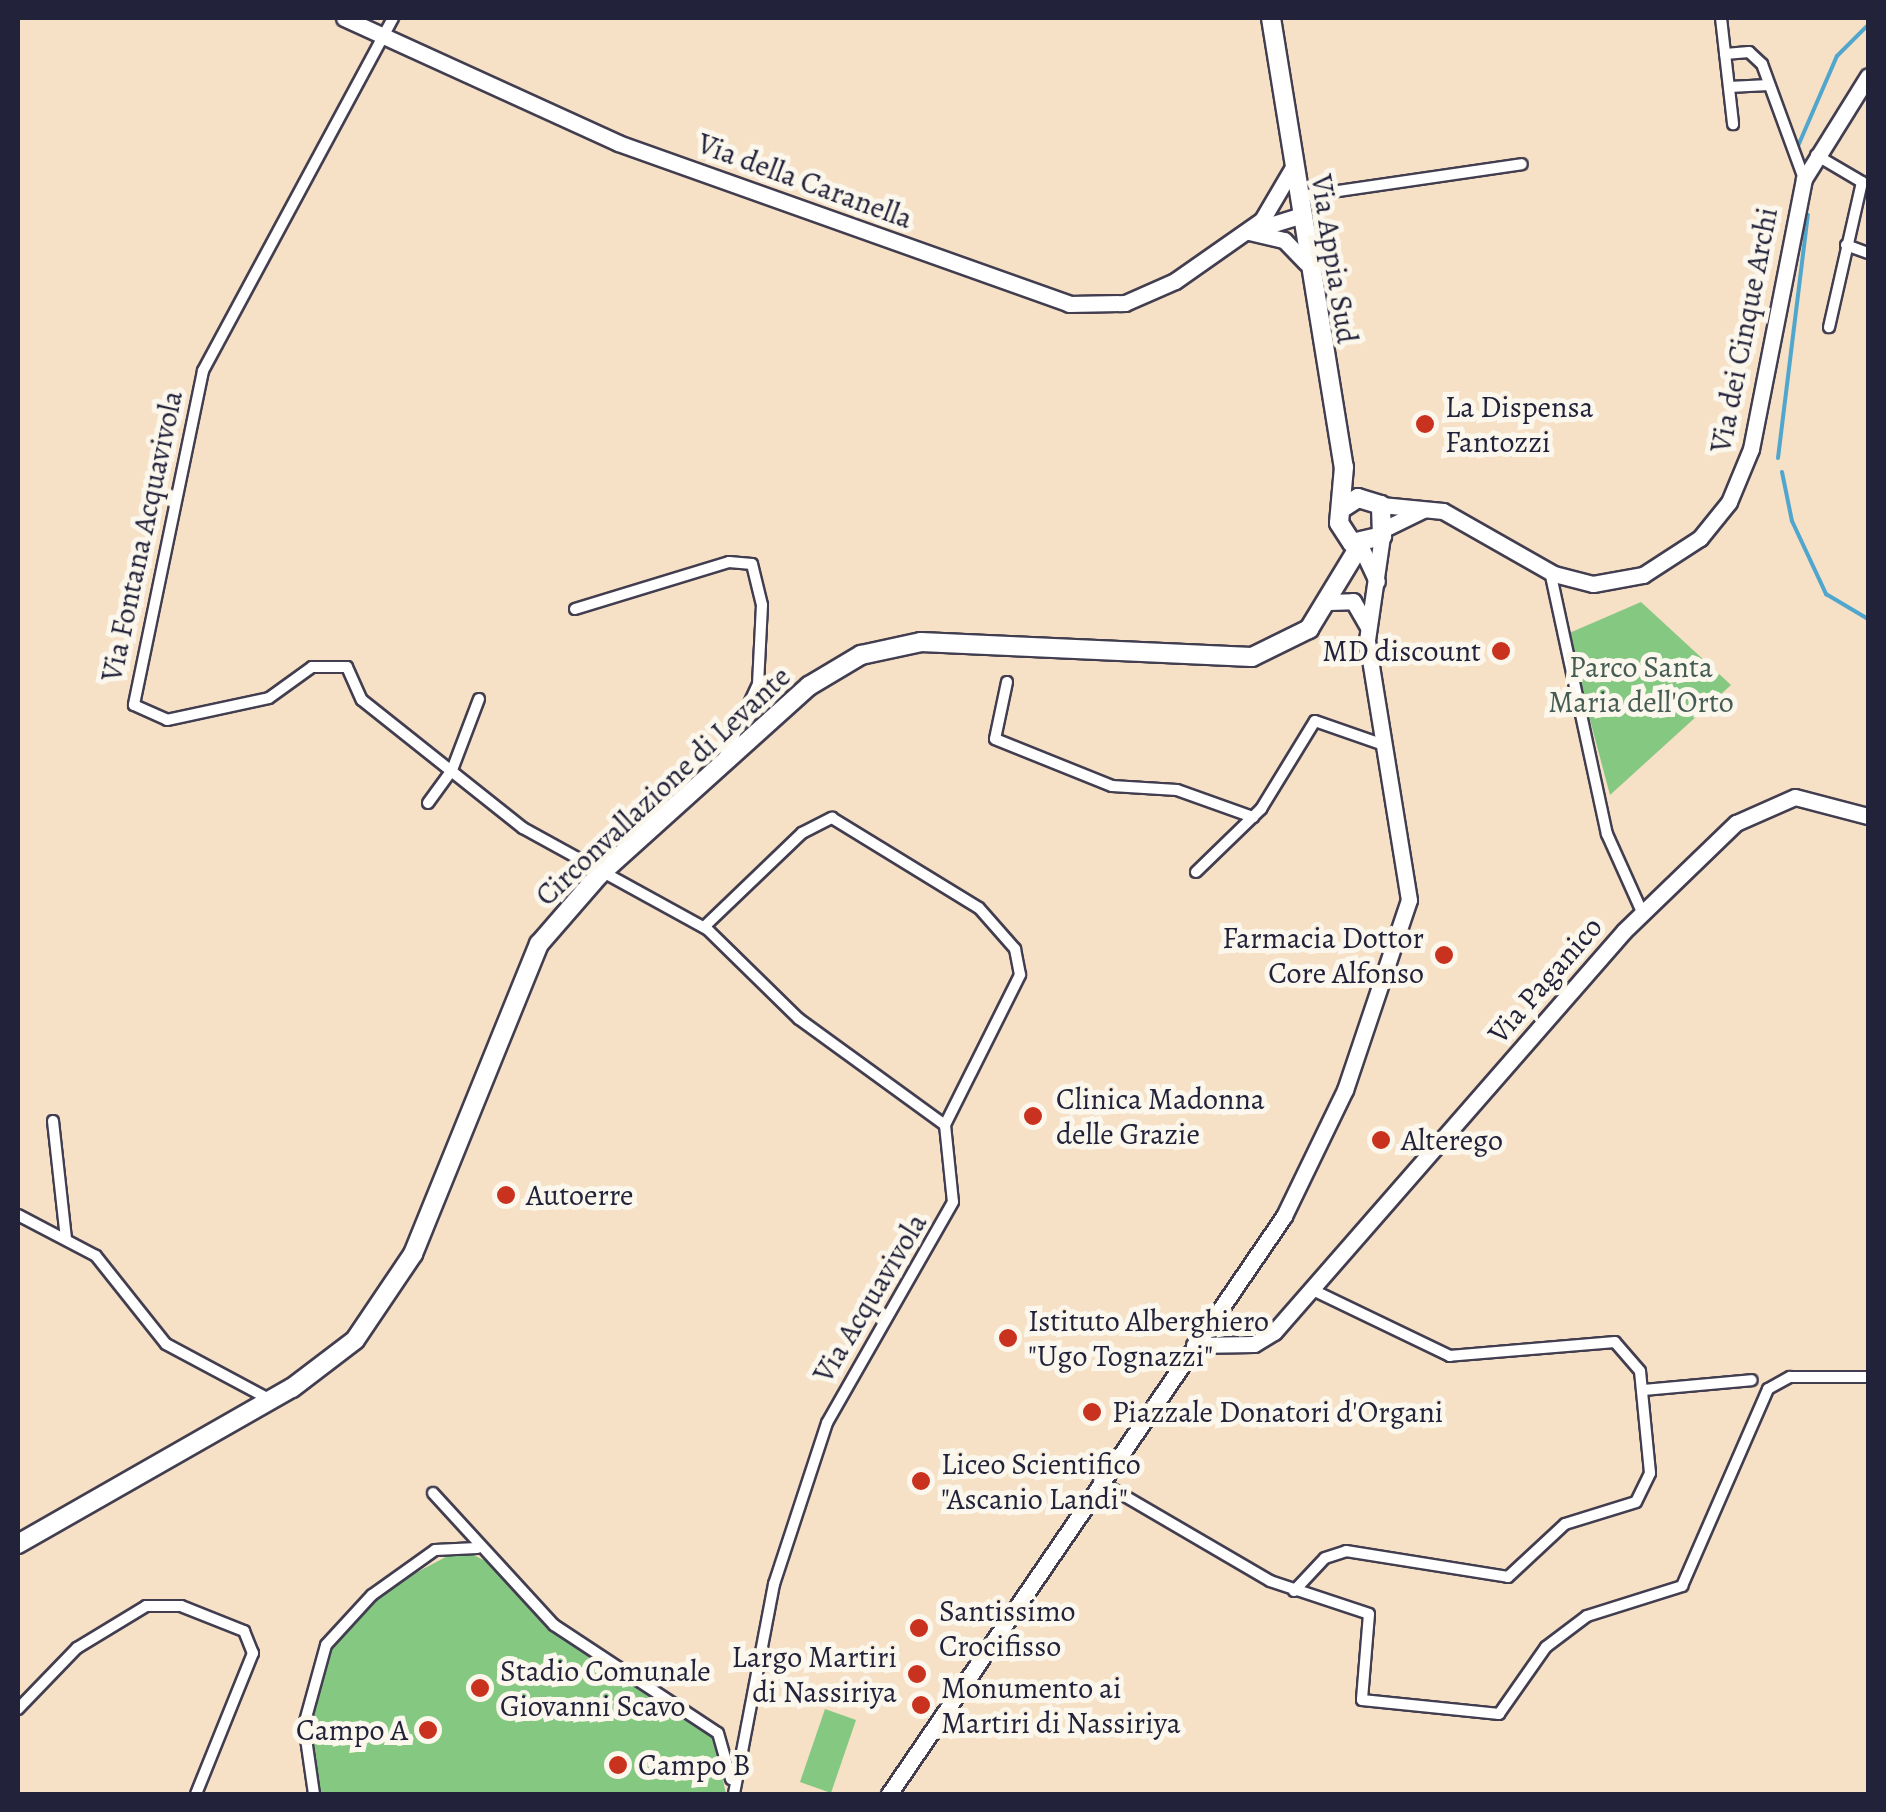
<!DOCTYPE html>
<html>
<head>
<meta charset="utf-8">
<style>
  body { margin:0 }
  #map { position:relative; width:1886px; height:1812px; overflow:hidden; background:#f6e0c6; font-family:Alegreya,serif }
  div>[style] { position:absolute }
  .green>* { inset:0; background:#85c881 }
  .stream>* { height:4px; margin:-2px; padding:0 2px; transform-origin:2px; border-radius:2px; background:#50a6cd }
  .roads { filter:drop-shadow(2px 0 #423e50) drop-shadow(-2px 0 #423e50) drop-shadow(0 2px #423e50) drop-shadow(0 -2px #423e50) }
  .street>* { height:10px; margin:-5px; padding:0 5px; transform-origin:5px; border-radius:5px; background:#fff }
  .secondary>* { height:15px; margin:-7.5px; padding:0 7.5px; transform-origin:7.5px; border-radius:7.5px; background:#fff }
  .primary>* { height:18px; margin:-9px; padding:0 9px; transform-origin:9px; border-radius:9px; background:#fff }
  .dots>* { width:28px; height:28px; translate:-50% -50%; box-sizing:border-box; border:5px solid #fbf7ec; border-radius:50% }
  span { translate:-50% -50%; white-space:nowrap; text-align:center; line-height:1.15; -webkit-text-stroke:10px #fbf7ec; paint-order:stroke }
  .street-label { font-size:30px; color:#22223b }
  .poi-label { font-size:30px; color:#22223b }
  .left { translate:0 -50%; text-align:left }
  .right { translate:-100% -50%; text-align:right }
  .park-label { font-size:30px; color:#455c54 }
  .frame { position:absolute; inset:0; border:20px solid #22223b; pointer-events:none }
</style>
</head>
<body>
<div id="map">
  <div class="green">
    <i style="clip-path:polygon(1641px 602px,1731px 685px,1610px 795px,1567px 634px)"></i>
    <i style="clip-path:polygon(461px 1549px,496px 1566px,550px 1631px,713px 1734px,726px 1794px,320px 1792px,308px 1731px,329px 1647px,385px 1589px)"></i>
    <i style="clip-path:polygon(825px 1709px,856px 1720px,831px 1793px,800px 1782px)"></i>
  </div>
  <div class="stream">
    <i style="left:1798px;top:146px;width:98px;rotate:-66.6deg"></i>
    <i style="left:1837px;top:56px;width:44px;rotate:-45deg"></i>
    <i style="left:1778px;top:458px;width:245px;rotate:-83deg"></i>
    <i style="left:1782px;top:472px;width:50px;rotate:78.5deg"></i>
    <i style="left:1792px;top:521px;width:81px;rotate:65deg"></i>
    <i style="left:1826px;top:594px;width:49px;rotate:30.8deg"></i>
  </div>
  <div class="roads">
    <div class="street">
      <i style="left:393px;top:18px;width:401px;rotate:118.3deg"></i>
      <i style="left:203px;top:371px;width:341px;rotate:101.7deg"></i>
      <i style="left:134px;top:705px;width:36px;rotate:24deg"></i>
      <i style="left:167px;top:720px;width:104px;rotate:-12.2deg"></i>
      <i style="left:269px;top:698px;width:53px;rotate:-35.8deg"></i>
      <i style="left:312px;top:667px;width:35px"></i>
      <i style="left:347px;top:667px;width:36px;rotate:66deg"></i>
      <i style="left:362px;top:700px;width:206px;rotate:38.5deg"></i>
      <i style="left:523px;top:828px;width:210px;rotate:28.8deg"></i>
      <i style="left:707px;top:929px;width:129px;rotate:44.4deg"></i>
      <i style="left:799px;top:1019px;width:180px;rotate:36deg"></i>
      <i style="left:945px;top:1125px;width:77px;rotate:84.1deg"></i>
      <i style="left:953px;top:1202px;width:254px;rotate:119.7deg"></i>
      <i style="left:827px;top:1423px;width:169px;rotate:108.2deg"></i>
      <i style="left:774px;top:1584px;width:214px;rotate:100.8deg"></i>
      <i style="left:1721px;top:18px;width:107px;rotate:83.5deg"></i>
      <i style="left:1725px;top:54px;width:24px;rotate:-5deg"></i>
      <i style="left:1749px;top:52px;width:18px;rotate:43deg"></i>
      <i style="left:1762px;top:64px;width:122px;rotate:69.9deg"></i>
      <i style="left:1729px;top:87px;width:40px;rotate:-2.9deg"></i>
      <i style="left:1816px;top:155px;width:53px;rotate:30.4deg"></i>
      <i style="left:1862px;top:182px;width:149px;rotate:102.8deg"></i>
      <i style="left:1297px;top:197px;width:227px;rotate:-8.3deg"></i>
      <i style="left:1846px;top:245px;width:23px;rotate:20deg"></i>
      <i style="left:1550px;top:571px;width:269px;rotate:77.8deg"></i>
      <i style="left:1607px;top:834px;width:85px;rotate:65.8deg"></i>
      <i style="left:575px;top:609px;width:161px;rotate:-17deg"></i>
      <i style="left:729px;top:562px;width:23px;rotate:5deg"></i>
      <i style="left:752px;top:564px;width:42px;rotate:76.3deg"></i>
      <i style="left:762px;top:605px;width:79px;rotate:92.9deg"></i>
      <i style="left:758px;top:684px;width:93px;rotate:114.9deg"></i>
      <i style="left:1007px;top:682px;width:58px;rotate:101.9deg"></i>
      <i style="left:995px;top:739px;width:126px;rotate:21.9deg"></i>
      <i style="left:1112px;top:786px;width:65px;rotate:3.5deg"></i>
      <i style="left:1177px;top:790px;width:81px;rotate:19.6deg"></i>
      <i style="left:428px;top:803px;width:41px;rotate:-54deg"></i>
      <i style="left:452px;top:770px;width:76px;rotate:-69.2deg"></i>
      <i style="left:1196px;top:872px;width:91px;rotate:-44.1deg"></i>
      <i style="left:1261px;top:809px;width:103px;rotate:-58.5deg"></i>
      <i style="left:1315px;top:721px;width:73px;rotate:19.2deg"></i>
      <i style="left:704px;top:927px;width:136px;rotate:-43.8deg"></i>
      <i style="left:802px;top:833px;width:34px;rotate:-27deg"></i>
      <i style="left:832px;top:818px;width:172px;rotate:31.5deg"></i>
      <i style="left:979px;top:908px;width:55px;rotate:48.7deg"></i>
      <i style="left:1015px;top:949px;width:26px;rotate:79deg"></i>
      <i style="left:1020px;top:975px;width:168px;rotate:116.6deg"></i>
      <i style="left:53px;top:1121px;width:118px;rotate:83.7deg"></i>
      <i style="left:18px;top:1215px;width:88px;rotate:27.7deg"></i>
      <i style="left:96px;top:1256px;width:112px;rotate:51.5deg"></i>
      <i style="left:166px;top:1344px;width:119px;rotate:28.1deg"></i>
      <i style="left:1643px;top:1390px;width:109px;rotate:-5.2deg"></i>
      <i style="left:1099px;top:1481px;width:198px;rotate:30.3deg"></i>
      <i style="left:1270px;top:1581px;width:104px;rotate:18.4deg"></i>
      <i style="left:1369px;top:1614px;width:86px;rotate:94.7deg"></i>
      <i style="left:1362px;top:1700px;width:138px;rotate:5.8deg"></i>
      <i style="left:1499px;top:1714px;width:82px;rotate:-55deg"></i>
      <i style="left:1546px;top:1647px;width:51px;rotate:-37.1deg"></i>
      <i style="left:1587px;top:1616px;width:100px;rotate:-17.5deg"></i>
      <i style="left:1682px;top:1586px;width:215px;rotate:-66.4deg"></i>
      <i style="left:1768px;top:1389px;width:25px;rotate:-29deg"></i>
      <i style="left:1790px;top:1377px;width:78px"></i>
      <i style="left:433px;top:1493px;width:179px;rotate:47.5deg"></i>
      <i style="left:554px;top:1625px;width:196px;rotate:33.4deg"></i>
      <i style="left:718px;top:1733px;width:48px;rotate:74.2deg"></i>
      <i style="left:1294px;top:1591px;width:45px;rotate:-46.8deg"></i>
      <i style="left:1325px;top:1558px;width:22px;rotate:-18deg"></i>
      <i style="left:1346px;top:1551px;width:164px;rotate:9.1deg"></i>
      <i style="left:1508px;top:1577px;width:78px;rotate:-42.9deg"></i>
      <i style="left:1565px;top:1524px;width:74px;rotate:-17.2deg"></i>
      <i style="left:1636px;top:1502px;width:32px;rotate:-64deg"></i>
      <i style="left:1650px;top:1473px;width:102px;rotate:-95.6deg"></i>
      <i style="left:1640px;top:1371px;width:38px;rotate:-131deg"></i>
      <i style="left:1615px;top:1342px;width:166px;rotate:175.2deg"></i>
      <i style="left:1450px;top:1356px;width:154px;rotate:-154.3deg"></i>
      <i style="left:18px;top:1709px;width:85px;rotate:-46deg"></i>
      <i style="left:77px;top:1648px;width:81px;rotate:-31.3deg"></i>
      <i style="left:146px;top:1606px;width:35px"></i>
      <i style="left:181px;top:1606px;width:68px;rotate:21.6deg"></i>
      <i style="left:244px;top:1631px;width:24px;rotate:68deg"></i>
      <i style="left:253px;top:1653px;width:152px;rotate:112deg"></i>
      <i style="left:314px;top:1794px;width:70px;rotate:-98.2deg"></i>
      <i style="left:304px;top:1725px;width:83px;rotate:-74.6deg"></i>
      <i style="left:326px;top:1645px;width:68px;rotate:-47.4deg"></i>
      <i style="left:372px;top:1595px;width:77px;rotate:-35.5deg"></i>
      <i style="left:435px;top:1550px;width:42px;rotate:-2.7deg"></i>
    </div>
    <div class="secondary">
      <i style="left:344px;top:18px;width:301px;rotate:24.5deg"></i>
      <i style="left:618px;top:143px;width:479px;rotate:19.6deg"></i>
      <i style="left:1069px;top:304px;width:56px;rotate:-1deg"></i>
      <i style="left:1125px;top:303px;width:55px;rotate:-23.7deg"></i>
      <i style="left:1175px;top:281px;width:106px;rotate:-35deg"></i>
      <i style="left:1262px;top:220px;width:59px;rotate:-59.5deg"></i>
      <i style="left:1257px;top:229px;width:44px;rotate:-17.2deg"></i>
      <i style="left:1249px;top:232px;width:36px;rotate:13deg"></i>
      <i style="left:1284px;top:240px;width:32px;rotate:46deg"></i>
      <i style="left:1381px;top:505px;width:62px;rotate:5.5deg"></i>
      <i style="left:1443px;top:511px;width:128px;rotate:29.6deg"></i>
      <i style="left:1554px;top:574px;width:40px;rotate:14.4deg"></i>
      <i style="left:1593px;top:584px;width:51px;rotate:-10.2deg"></i>
      <i style="left:1643px;top:575px;width:68px;rotate:-33deg"></i>
      <i style="left:1700px;top:538px;width:46px;rotate:-51.1deg"></i>
      <i style="left:1729px;top:502px;width:57px;rotate:-67.5deg"></i>
      <i style="left:1751px;top:449px;width:275px;rotate:-78.9deg"></i>
      <i style="left:1804px;top:179px;width:121px;rotate:-58.1deg"></i>
      <i style="left:1386px;top:528px;width:41px;rotate:-25.9deg"></i>
      <i style="left:1360px;top:545px;width:40px;rotate:65deg"></i>
      <i style="left:1329px;top:602px;width:24px;rotate:-2deg"></i>
      <i style="left:1353px;top:601px;width:30px;rotate:60deg"></i>
      <i style="left:1194px;top:1345px;width:60px;rotate:-1deg"></i>
      <i style="left:1254px;top:1344px;width:23px;rotate:-31deg"></i>
      <i style="left:1274px;top:1332px;width:532px;rotate:-48.88deg"></i>
      <i style="left:1624px;top:931px;width:156px;rotate:-44deg"></i>
      <i style="left:1736px;top:823px;width:64px;rotate:-23.8deg"></i>
      <i style="left:1795px;top:797px;width:75px;rotate:14.6deg"></i>
      <i style="left:889px;top:1794px;width:700px;rotate:-55.65deg"></i>
      <i style="left:1284px;top:1216px;width:140px;rotate:-64.2deg"></i>
      <i style="left:1345px;top:1090px;width:200px;rotate:-71.4deg"></i>
      <i style="left:1409px;top:900px;width:263px;rotate:-99.2deg"></i>
      <i style="left:1367px;top:640px;width:105px;rotate:-81.8deg"></i>
    </div>
    <div class="primary">
      <i style="left:1271px;top:18px;width:455px;rotate:80.8deg"></i>
      <i style="left:1344px;top:467px;width:56px;rotate:95.1deg"></i>
      <i style="left:1339px;top:523px;width:24px;rotate:57deg"></i>
      <i style="left:1352px;top:543px;width:31px;rotate:-13deg"></i>
      <i style="left:1382px;top:536px;width:31px;rotate:-92deg"></i>
      <i style="left:1381px;top:505px;width:24px;rotate:-163deg"></i>
      <i style="left:1358px;top:498px;width:17px;rotate:147deg"></i>
      <i style="left:18px;top:1544px;width:315px;rotate:-29.7deg"></i>
      <i style="left:292px;top:1388px;width:79px;rotate:-37.3deg"></i>
      <i style="left:355px;top:1340px;width:104px;rotate:-56deg"></i>
      <i style="left:413px;top:1254px;width:335px;rotate:-67.9deg"></i>
      <i style="left:539px;top:944px;width:91px;rotate:-49deg"></i>
      <i style="left:599px;top:875px;width:283px;rotate:-42deg"></i>
      <i style="left:809px;top:686px;width:61px;rotate:-30.8deg"></i>
      <i style="left:861px;top:655px;width:61px;rotate:-12.2deg"></i>
      <i style="left:921px;top:642px;width:331px;rotate:2.6deg"></i>
      <i style="left:1252px;top:657px;width:64px;rotate:-26.2deg"></i>
      <i style="left:1309px;top:629px;width:98px;rotate:-58.7deg"></i>
    </div>
  </div>
  <div class="dots">
    <i style="left:1425px;top:424px;background:#c8321e"></i>
    <i style="left:1501px;top:651px;background:#c8321e"></i>
    <i style="left:1444px;top:955px;background:#c8321e"></i>
    <i style="left:1033px;top:1116px;background:#c8321e"></i>
    <i style="left:1381px;top:1140px;background:#c8321e"></i>
    <i style="left:506px;top:1195px;background:#c8321e"></i>
    <i style="left:1008px;top:1338px;background:#c8321e"></i>
    <i style="left:1092px;top:1412px;background:#c8321e"></i>
    <i style="left:921px;top:1481px;background:#c8321e"></i>
    <i style="left:919px;top:1628px;background:#c8321e"></i>
    <i style="left:917px;top:1674px;background:#c8321e"></i>
    <i style="left:480px;top:1688px;background:#c8321e"></i>
    <i style="left:921px;top:1705px;background:#c8321e"></i>
    <i style="left:428px;top:1730px;background:#c8321e"></i>
    <i style="left:618px;top:1765px;background:#c8321e"></i>
  </div>
  <div class="street-label">
    <span style="left:805px;top:181px;rotate:20deg">Via della Caranella</span>
    <span style="left:1334px;top:259px;rotate:81deg">Via Appia Sud</span>
    <span style="left:1744px;top:330px;rotate:-79deg">Via dei Cinque Archi</span>
    <span style="left:142px;top:536px;rotate:-78deg">Via Fontana Acquavivola</span>
    <span style="left:663px;top:786px;rotate:-43deg">Circonvallazione di Levante</span>
    <span style="left:1545px;top:980px;rotate:-49deg">Via Paganico</span>
    <span style="left:870px;top:1298px;rotate:-59deg">Via Acquavivola</span>
  </div>
  <div class="poi-label">
    <span class="left" style="left:1445px;top:424px">La Dispensa<br>Fantozzi</span>
    <span class="right" style="left:1481px;top:651px">MD discount</span>
    <span class="right" style="left:1424px;top:955px">Farmacia Dottor<br>Core Alfonso</span>
    <span class="left" style="left:1056px;top:1116px">Clinica Madonna<br>delle Grazie</span>
    <span class="left" style="left:1401px;top:1140px">Alterego</span>
    <span class="left" style="left:526px;top:1195px">Autoerre</span>
    <span class="left" style="left:1028px;top:1338px">Istituto Alberghiero<br>"Ugo Tognazzi"</span>
    <span class="left" style="left:1112px;top:1412px">Piazzale Donatori d'Organi</span>
    <span class="left" style="left:941px;top:1481px">Liceo Scientifico<br>"Ascanio Landi"</span>
    <span class="left" style="left:939px;top:1628px">Santissimo<br>Crocifisso</span>
    <span class="right" style="left:897px;top:1674px">Largo Martiri<br>di Nassiriya</span>
    <span class="left" style="left:500px;top:1688px">Stadio Comunale<br>Giovanni Scavo</span>
    <span class="left" style="left:941px;top:1705px">Monumento ai<br>Martiri di Nassiriya</span>
    <span class="right" style="left:408px;top:1730px">Campo A</span>
    <span class="left" style="left:638px;top:1765px">Campo B</span>
  </div>
  <div class="park-label">
    <span style="left:1641px;top:684px">Parco Santa<br>Maria dell'Orto</span>
  </div>
  <div class="frame"></div>
</div>
</body>
</html>
